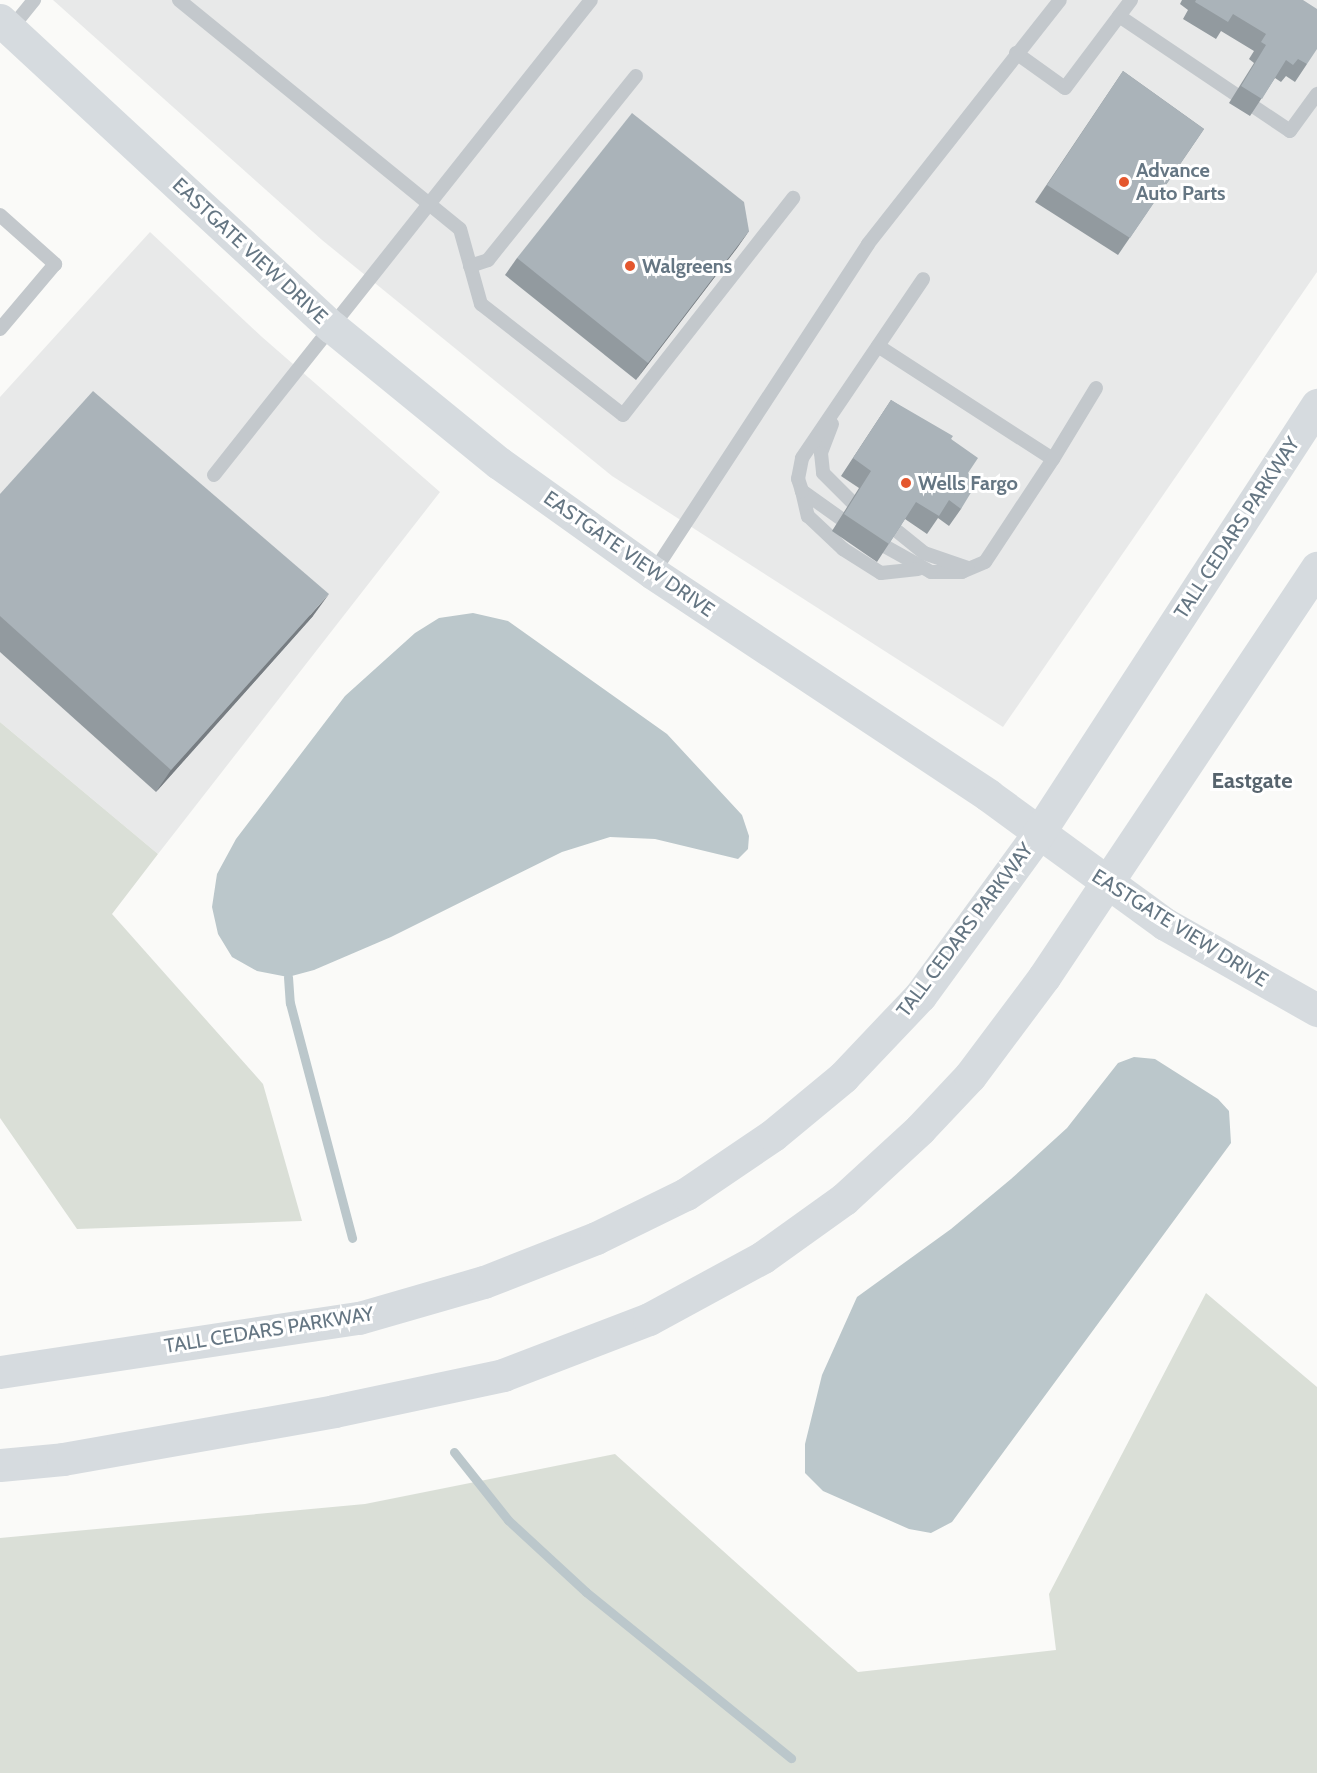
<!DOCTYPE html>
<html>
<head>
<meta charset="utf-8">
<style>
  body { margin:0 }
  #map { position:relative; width:1317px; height:1773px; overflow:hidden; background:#fafaf8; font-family:Cabin,sans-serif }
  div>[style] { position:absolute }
  .built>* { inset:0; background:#e8e9e9 }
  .green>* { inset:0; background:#dadfd7 }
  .water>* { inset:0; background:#bbc7cb }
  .stream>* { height:9px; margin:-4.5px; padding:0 4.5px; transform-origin:4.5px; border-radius:4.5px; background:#bbc7cb }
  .lane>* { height:14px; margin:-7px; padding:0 7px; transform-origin:7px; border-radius:7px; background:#c3c8cc }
  .secondary>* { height:33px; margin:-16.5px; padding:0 16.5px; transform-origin:16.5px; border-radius:16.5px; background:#d6dbdf }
  .wall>* { inset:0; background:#929a9f }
  .shaded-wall>* { inset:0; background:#777d82 }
  .building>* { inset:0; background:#aab3b9 }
  .dots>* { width:16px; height:16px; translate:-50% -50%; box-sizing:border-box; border:3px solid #fff; border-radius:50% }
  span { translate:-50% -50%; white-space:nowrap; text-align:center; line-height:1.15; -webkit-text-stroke:6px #fff; paint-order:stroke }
  .poi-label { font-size:20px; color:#657683; font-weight:700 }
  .left { translate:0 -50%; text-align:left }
  .street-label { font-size:20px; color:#657683 }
  .quarter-label { font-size:22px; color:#57646e; font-weight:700 }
</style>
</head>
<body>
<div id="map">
  <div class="built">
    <i style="clip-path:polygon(53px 0,1317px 0,1317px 272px,1003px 727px,612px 476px,322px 240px)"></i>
    <i style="clip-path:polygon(150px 232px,262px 337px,440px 492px,158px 854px,0 722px,0 397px)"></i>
  </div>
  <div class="green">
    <i style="clip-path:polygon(0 722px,158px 854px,112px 914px,263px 1084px,302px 1221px,77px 1229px,0 1118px)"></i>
    <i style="clip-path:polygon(1206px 1293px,1317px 1387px,1317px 1773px,0 1773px,0 1538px,365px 1504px,615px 1454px,858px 1672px,1056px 1650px,1049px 1594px)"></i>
  </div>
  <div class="water">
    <i style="clip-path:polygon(473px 613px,508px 621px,667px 734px,742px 815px,749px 836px,748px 849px,738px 859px,655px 839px,610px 837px,562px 852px,391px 937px,314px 970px,288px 977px,257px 971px,232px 957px,218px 934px,212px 907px,217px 874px,236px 839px,345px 696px,415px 633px,439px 618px)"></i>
    <i style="clip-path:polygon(1134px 1057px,1155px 1059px,1218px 1099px,1229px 1111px,1231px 1143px,952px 1522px,931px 1533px,909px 1529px,823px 1491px,805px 1473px,805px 1444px,822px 1375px,857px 1297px,951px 1229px,1011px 1179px,1067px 1128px,1118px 1063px)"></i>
  </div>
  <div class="stream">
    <i style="left:288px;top:977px;width:26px;rotate:86deg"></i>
    <i style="left:290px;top:1003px;width:243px;rotate:75.2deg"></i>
    <i style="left:454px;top:1452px;width:87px;rotate:51.5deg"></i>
    <i style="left:508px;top:1520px;width:106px;rotate:42.7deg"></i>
    <i style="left:586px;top:1592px;width:264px;rotate:39deg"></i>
  </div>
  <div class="lane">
    <i style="left:179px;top:0;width:362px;rotate:39.2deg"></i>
    <i style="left:460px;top:229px;width:78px;rotate:74.4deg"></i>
    <i style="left:481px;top:304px;width:180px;rotate:38deg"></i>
    <i style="left:623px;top:415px;width:276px;rotate:-51.9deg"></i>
    <i style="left:1119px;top:16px;width:206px;rotate:33.9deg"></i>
    <i style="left:1290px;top:131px;width:46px;rotate:-53.9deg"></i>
    <i style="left:9px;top:31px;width:40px;rotate:-51deg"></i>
    <i style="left:1016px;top:53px;width:60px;rotate:35.5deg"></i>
    <i style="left:1065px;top:88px;width:110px;rotate:-53.1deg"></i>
    <i style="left:0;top:215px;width:74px;rotate:41.7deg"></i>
    <i style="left:55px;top:264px;width:85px;rotate:130.2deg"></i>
    <i style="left:470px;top:266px;width:19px;rotate:-18deg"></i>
    <i style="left:488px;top:260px;width:236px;rotate:-51.2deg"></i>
    <i style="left:878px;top:346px;width:208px;rotate:32.9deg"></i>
    <i style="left:1053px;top:459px;width:123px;rotate:123.4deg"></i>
    <i style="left:985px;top:562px;width:25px;rotate:157deg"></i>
    <i style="left:962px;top:572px;width:31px;rotate:180deg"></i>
    <i style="left:931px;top:572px;width:51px;rotate:-150.9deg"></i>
    <i style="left:832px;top:424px;width:31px;rotate:111deg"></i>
    <i style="left:821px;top:453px;width:20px;rotate:84deg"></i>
    <i style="left:823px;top:473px;width:40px;rotate:45deg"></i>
    <i style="left:1053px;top:459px;width:83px;rotate:-58.8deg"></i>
    <i style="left:214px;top:475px;width:606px;rotate:-51.56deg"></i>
    <i style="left:802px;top:491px;width:26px;rotate:77deg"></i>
    <i style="left:808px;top:516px;width:48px;rotate:43.3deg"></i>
    <i style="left:843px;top:549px;width:45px;rotate:32.3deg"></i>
    <i style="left:881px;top:573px;width:37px;rotate:-6deg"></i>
    <i style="left:840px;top:518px;width:47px;rotate:-144.6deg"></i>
    <i style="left:802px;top:491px;width:13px;rotate:-108deg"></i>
    <i style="left:798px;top:479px;width:21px;rotate:-79deg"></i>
    <i style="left:802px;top:458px;width:216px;rotate:-55.9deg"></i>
    <i style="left:897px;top:531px;width:35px;rotate:39deg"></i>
    <i style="left:924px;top:553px;width:46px;rotate:18.8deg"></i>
    <i style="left:653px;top:573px;width:393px;rotate:-56.8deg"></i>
    <i style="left:868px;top:244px;width:310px;rotate:-51.8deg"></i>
  </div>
  <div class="secondary">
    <i style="left:0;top:20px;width:452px;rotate:42.8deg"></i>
    <i style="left:332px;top:327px;width:215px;rotate:39.2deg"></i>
    <i style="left:499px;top:463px;width:189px;rotate:35.5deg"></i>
    <i style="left:653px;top:573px;width:402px;rotate:33.5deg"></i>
    <i style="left:988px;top:795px;width:219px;rotate:36.1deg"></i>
    <i style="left:1165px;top:924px;width:175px;rotate:29.5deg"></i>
    <i style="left:0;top:1372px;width:363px;rotate:-8.6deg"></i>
    <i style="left:359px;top:1318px;width:130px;rotate:-16.1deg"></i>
    <i style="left:484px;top:1282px;width:120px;rotate:-21.4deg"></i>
    <i style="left:596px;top:1238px;width:100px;rotate:-26.1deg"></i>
    <i style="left:686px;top:1194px;width:105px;rotate:-34.1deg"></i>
    <i style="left:773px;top:1135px;width:91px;rotate:-39.6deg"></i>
    <i style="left:843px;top:1077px;width:112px;rotate:-46.5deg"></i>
    <i style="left:920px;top:996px;width:200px;rotate:-53.9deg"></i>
    <i style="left:1038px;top:834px;width:512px;rotate:-56.96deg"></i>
    <i style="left:0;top:1465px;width:63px;rotate:-5.4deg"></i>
    <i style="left:63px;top:1459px;width:275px;rotate:-10deg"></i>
    <i style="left:334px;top:1411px;width:173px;rotate:-12deg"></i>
    <i style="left:503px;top:1375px;width:156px;rotate:-21deg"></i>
    <i style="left:649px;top:1319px;width:130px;rotate:-28.5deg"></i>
    <i style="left:763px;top:1257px;width:100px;rotate:-35.6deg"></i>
    <i style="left:844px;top:1199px;width:103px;rotate:-42.6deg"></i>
    <i style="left:920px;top:1129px;width:73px;rotate:-46.7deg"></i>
    <i style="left:970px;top:1076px;width:124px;rotate:-53.2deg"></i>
    <i style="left:1044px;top:977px;width:492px;rotate:-56.3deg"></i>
  </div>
  <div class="wall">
    <i style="clip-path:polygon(1182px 0,1303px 0,1307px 64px,1295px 82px,1286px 76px,1281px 82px,1275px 78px,1250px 116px,1229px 103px,1254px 63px,1249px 59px,1254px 51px,1221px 31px,1216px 39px,1183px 19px,1188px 10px,1180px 4px)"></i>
    <i style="clip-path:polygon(1123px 71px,1204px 129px,1118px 255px,1035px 202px)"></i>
    <i style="clip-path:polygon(749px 231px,737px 248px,636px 380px,505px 275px,517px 258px)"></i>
    <i style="clip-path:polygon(891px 400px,951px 439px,968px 473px,961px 509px,949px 526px,938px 518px,927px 534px,905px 519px,877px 562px,832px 531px,859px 488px,841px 476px)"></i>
    <i style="clip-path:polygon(0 494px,313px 616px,156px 792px,0 652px)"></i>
  </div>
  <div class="shaded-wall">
    <i style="clip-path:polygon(749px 231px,737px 248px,636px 380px,648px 363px)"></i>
    <i style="clip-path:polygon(329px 594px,313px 616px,156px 792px,171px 770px)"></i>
  </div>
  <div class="building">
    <i style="clip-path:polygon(1196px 0,1303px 0,1317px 9px,1317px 49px,1307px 64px,1298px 59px,1293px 65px,1286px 60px,1262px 99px,1241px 86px,1266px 45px,1261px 42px,1266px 34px,1233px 14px,1228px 22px,1195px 2px)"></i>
    <i style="clip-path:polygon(1123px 71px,1204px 129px,1130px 238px,1047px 185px)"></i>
    <i style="clip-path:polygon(632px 113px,744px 202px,749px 231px,648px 363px,517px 258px)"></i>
    <i style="clip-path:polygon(93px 391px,329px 594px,171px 770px,0 616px,0 494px)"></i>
    <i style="clip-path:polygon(891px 400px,953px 436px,951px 439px,978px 458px,968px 473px,978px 481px,961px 509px,949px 500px,939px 516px,916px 502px,889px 544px,844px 514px,871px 471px,853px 458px)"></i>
  </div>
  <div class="dots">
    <i style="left:1124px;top:182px;background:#e4572e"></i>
    <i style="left:630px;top:266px;background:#e4572e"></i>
    <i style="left:906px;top:483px;background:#e4572e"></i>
  </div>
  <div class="poi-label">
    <span class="left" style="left:1136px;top:182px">Advance<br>Auto Parts</span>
    <span class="left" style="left:642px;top:266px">Walgreens</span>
    <span class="left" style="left:918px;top:483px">Wells Fargo</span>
  </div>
  <div class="street-label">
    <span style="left:250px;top:251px;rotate:43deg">EASTGATE VIEW DRIVE</span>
    <span style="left:1237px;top:528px;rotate:-57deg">TALL CEDARS PARKWAY</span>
    <span style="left:629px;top:554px;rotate:35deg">EASTGATE VIEW DRIVE</span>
    <span style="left:1180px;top:928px;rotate:32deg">EASTGATE VIEW DRIVE</span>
    <span style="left:965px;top:930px;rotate:-53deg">TALL CEDARS PARKWAY</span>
    <span style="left:269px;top:1330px;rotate:-9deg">TALL CEDARS PARKWAY</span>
  </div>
  <div class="quarter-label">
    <span style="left:1252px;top:781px">Eastgate</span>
  </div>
</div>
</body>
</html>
